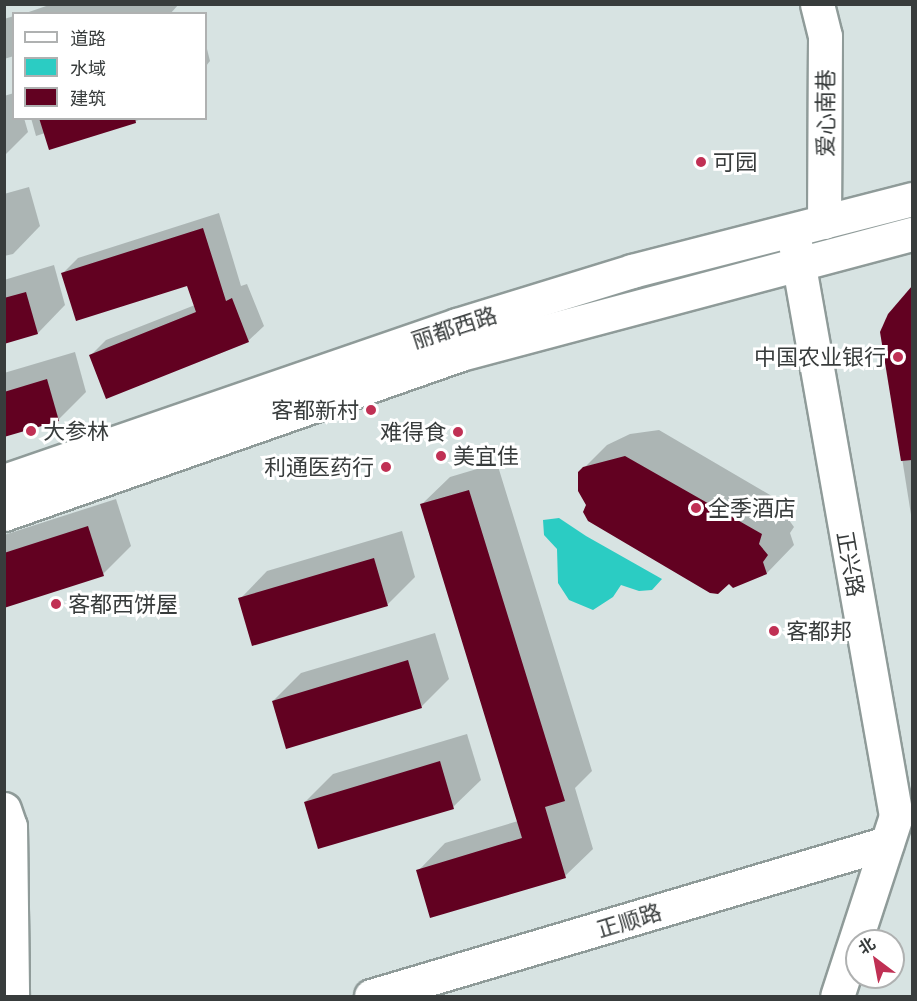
<!DOCTYPE html>
<html>
<head>
<meta charset="utf-8">
<style>
  body { margin:0 }
  #map { position:relative; width:917px; height:1001px; overflow:hidden; background:#d7e3e2; font-family:Commissioner,"Noto Sans SC",sans-serif }
  div>[style] { position:absolute }
  .water>* { inset:0; background:#2bccc3 }
  .shadow>* { inset:0; background:#0003 }
  .building>* { inset:0; background:#620121 }
  .roads { filter:drop-shadow(2px 0 #8f9b99) drop-shadow(-2px 0 #8f9b99) drop-shadow(0 2px #8f9b99) drop-shadow(0 -2px #8f9b99) }
  .minor>* { height:33px; margin:-16.5px; padding:0 16.5px; transform-origin:16.5px; border-radius:16.5px; background:#fff }
  .major>* { height:33px; margin:-16.5px; padding:0 16.5px; transform-origin:16.5px; border-radius:16.5px; background:#fff }
  .dots>* { width:16px; height:16px; translate:-50% -50%; box-sizing:border-box; border:3px solid #fff; border-radius:50% }
  span { translate:-50% -50%; white-space:nowrap; text-align:center; line-height:1.15; -webkit-text-stroke:6px #fff; paint-order:stroke }
  .street-label { font-size:22px; color:#383c3c }
  .poi-label { font-size:22px; color:#383c3c }
  .left { translate:0 -50%; text-align:left }
  .right { translate:-100% -50%; text-align:right }
  .frame { position:absolute; inset:0; border:6px solid #383c3c; pointer-events:none }
  .legend { position:absolute; left:12px; top:12px; width:195px; height:108px; box-sizing:border-box; background:#fff; border:2px solid #afb1b1; margin:0; padding:8px 10px; list-style:none; font-size:18px; color:#383c3c }
  .legend li { display:flex; align-items:center; gap:12px; height:30px }
  .legend b { width:30px; border:2px solid #afb1b1 }
  .north { position:absolute; left:845px; top:929px; width:60px; height:60px; box-sizing:border-box; background:#fff; border:2px solid #afb1b1; border-radius:50%; rotate:328deg; font-size:16px; font-weight:700; line-height:24px; text-align:center; color:#383c3c }
  .north::after { content:''; display:block; margin:auto; width:21px; height:27px; background:#c03054; clip-path:polygon(50% 0,100% 100%,50% 72%,0 100%) }
</style>
</head>
<body>
<div id="map">
  <div class="water">
    <i style="clip-path:polygon(559px 518px,586px 536px,662px 579px,652px 590px,639px 591px,621px 585px,613px 597px,593px 610px,569px 600px,558px 583px,557px 549px,544px 535px,543px 520px)"></i>
  </div>
  <div class="shadow">
    <i style="clip-path:polygon(52px 4px,179px 4px,170px 14px,23px 14px)"></i>
    <i style="clip-path:polygon(14px 16px,14px 56px,4px 59px,4px 19px)"></i>
    <i style="clip-path:polygon(206px 45px,210px 61px,206px 66px)"></i>
    <i style="clip-path:polygon(14px 93px,14px 118px,24px 118px,28px 132px,4px 156px,4px 96px)"></i>
    <i style="clip-path:polygon(31px 118px,145px 118px,50px 148px,45px 133px,36px 136px)"></i>
    <i style="clip-path:polygon(29px 187px,40px 226px,13px 254px,4px 256px,4px 194px)"></i>
    <i style="clip-path:polygon(219px 213px,241px 286px,247px 284px,264px 326px,248px 341px,91px 355px,106px 340px,195px 305px,188px 284px,63px 273px,78px 258px)"></i>
    <i style="clip-path:polygon(54px 265px,65px 305px,38px 333px,4px 342px,4px 280px)"></i>
    <i style="clip-path:polygon(912px 289px,912px 521px,882px 332px)"></i>
    <i style="clip-path:polygon(75px 352px,86px 392px,58px 420px,4px 435px,4px 373px)"></i>
    <i style="clip-path:polygon(659px 430px,789px 506px,786px 516px,794px 527px,790px 533px,794px 545px,767px 573px,588px 505px,579px 473px,607px 445px,630px 434px)"></i>
    <i style="clip-path:polygon(497px 463px,592px 771px,575px 788px,593px 849px,565px 876px,418px 871px,445px 843px,518px 821px,422px 504px,450px 477px)"></i>
    <i style="clip-path:polygon(116px 499px,131px 546px,103px 574px,4px 606px,4px 535px)"></i>
    <i style="clip-path:polygon(402px 531px,415px 577px,388px 604px,253px 644px,240px 599px,267px 571px)"></i>
    <i style="clip-path:polygon(435px 633px,449px 679px,421px 707px,273px 701px,301px 673px)"></i>
    <i style="clip-path:polygon(467px 734px,481px 780px,453px 807px,305px 802px,333px 774px)"></i>
  </div>
  <div class="building">
    <i style="clip-path:polygon(39px 118px,135px 118px,136px 123px,49px 150px)"></i>
    <i style="clip-path:polygon(203px 228px,226px 301px,232px 298px,249px 342px,106px 399px,89px 355px,196px 312px,187px 286px,76px 321px,61px 273px)"></i>
    <i style="clip-path:polygon(912px 286px,912px 460px,901px 461px,880px 332px,888px 314px)"></i>
    <i style="clip-path:polygon(26px 292px,38px 334px,4px 344px,4px 298px)"></i>
    <i style="clip-path:polygon(47px 379px,59px 421px,4px 437px,4px 392px)"></i>
    <i style="clip-path:polygon(625px 456px,762px 534px,759px 544px,768px 555px,763px 562px,767px 574px,733px 588px,729px 584px,718px 594px,710px 593px,588px 521px,583px 512px,586px 505px,578px 491px,578px 472px,583px 467px)"></i>
    <i style="clip-path:polygon(469px 490px,565px 801px,545px 807px,566px 878px,430px 918px,416px 870px,522px 838px,420px 504px)"></i>
    <i style="clip-path:polygon(88px 526px,104px 576px,4px 608px,4px 553px)"></i>
    <i style="clip-path:polygon(374px 558px,388px 606px,252px 646px,238px 598px)"></i>
    <i style="clip-path:polygon(408px 660px,422px 708px,286px 749px,272px 701px)"></i>
    <i style="clip-path:polygon(440px 761px,454px 809px,318px 849px,304px 802px)"></i>
  </div>
  <div class="roads">
    <div class="minor">
      <i style="left:817px;top:4px;width:33px;rotate:76deg"></i>
      <i style="left:825px;top:36px;width:186px;rotate:90.3deg"></i>
      <i style="left:793px;top:232px;width:593px;rotate:80deg"></i>
      <i style="left:896px;top:816px;width:189px;rotate:108.1deg"></i>
      <i style="left:4px;top:809px;width:18px;rotate:71deg"></i>
      <i style="left:10px;top:826px;width:170px;rotate:89.3deg"></i>
      <i style="left:371px;top:996px;width:538px;rotate:-16.52deg"></i>
    </div>
    <div class="major">
      <i style="left:4px;top:481px;width:479px;rotate:-19deg"></i>
      <i style="left:457px;top:325px;width:183px;rotate:-17.1deg"></i>
      <i style="left:632px;top:271px;width:289px;rotate:-14.4deg"></i>
      <i style="left:4px;top:514px;width:487px;rotate:-19.3deg"></i>
      <i style="left:464px;top:353px;width:464px;rotate:-14.9deg"></i>
    </div>
  </div>
  <div class="dots">
    <i style="left:701px;top:162px;background:#c03054"></i>
    <i style="left:898px;top:357px;background:#c03054"></i>
    <i style="left:371px;top:410px;background:#c03054"></i>
    <i style="left:31px;top:431px;background:#c03054"></i>
    <i style="left:458px;top:432px;background:#c03054"></i>
    <i style="left:441px;top:456px;background:#c03054"></i>
    <i style="left:386px;top:467px;background:#c03054"></i>
    <i style="left:696px;top:508px;background:#c03054"></i>
    <i style="left:56px;top:604px;background:#c03054"></i>
    <i style="left:774px;top:631px;background:#c03054"></i>
  </div>
  <div class="street-label">
    <span style="left:825px;top:113px;rotate:-90deg">爱心南巷</span>
    <span style="left:454px;top:327px;rotate:-18deg">丽都西路</span>
    <span style="left:851px;top:564px;rotate:80deg">正兴路</span>
    <span style="left:629px;top:920px;rotate:-17deg">正顺路</span>
  </div>
  <div class="poi-label">
    <span class="left" style="left:713px;top:162px">可园</span>
    <span class="right" style="left:886px;top:357px">中国农业银行</span>
    <span class="right" style="left:359px;top:410px">客都新村</span>
    <span class="left" style="left:43px;top:431px">大参林</span>
    <span class="right" style="left:446px;top:432px">难得食</span>
    <span class="left" style="left:453px;top:456px">美宜佳</span>
    <span class="right" style="left:374px;top:467px">利通医药行</span>
    <span class="left" style="left:708px;top:508px">全季酒店</span>
    <span class="left" style="left:68px;top:604px">客都西饼屋</span>
    <span class="left" style="left:786px;top:631px">客都邦</span>
  </div>
  <div class="frame"></div>
  <ul class="legend">
  <li><b style="height:8px;background:#fff"></b>道路</li>
  <li><b style="height:16px;background:#2bccc3"></b>水域</li>
  <li><b style="height:16px;background:#620121"></b>建筑</li>
  </ul>
  <div class="north">北</div>
</div>
</body>
</html>
